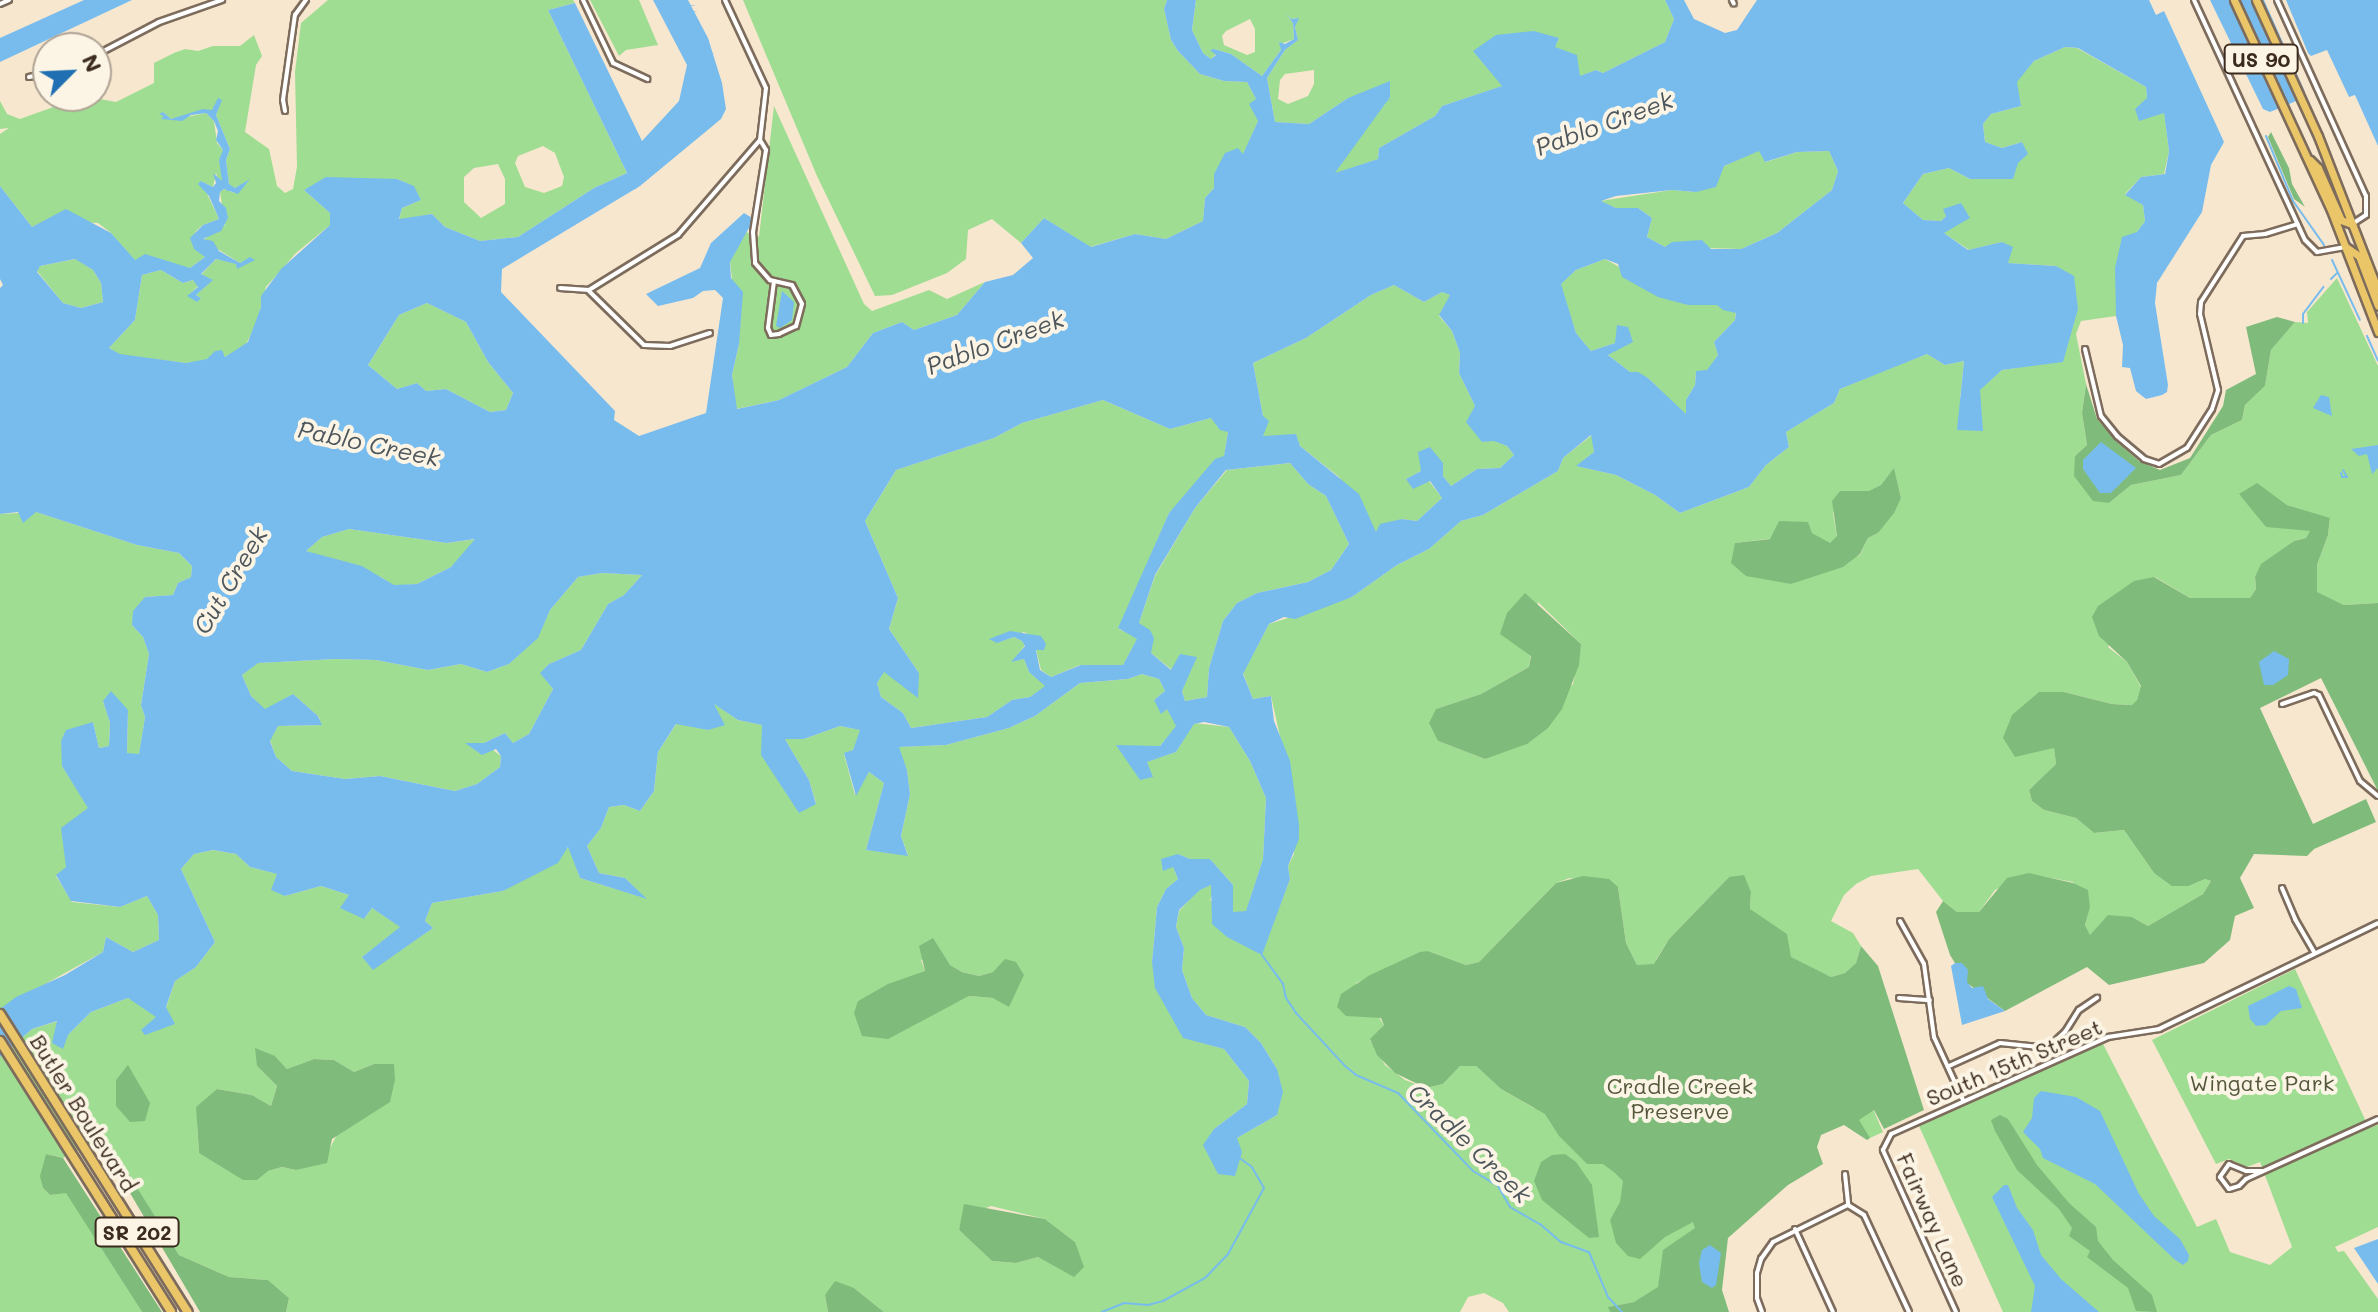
<!DOCTYPE html>
<html>
<head>
<meta charset="utf-8">
<style>
  body { margin:0 }
  #map { position:relative; width:2378px; height:1312px; overflow:hidden; background:#f7e7cf; font-family:Mali,sans-serif }
  div>[style] { position:absolute }
  .green>* { inset:0; background:#9fdd92 }
  .forest>* { inset:0; background:#7fbc7c }
  .water>* { inset:0; background:#78bcee }
  .stream>* { height:2px; margin:-1px; padding:0 1px; transform-origin:1px; border-radius:1px; background:#78bcee }
  .roads { filter:drop-shadow(2px 0 #7d6c5c) drop-shadow(-2px 0 #7d6c5c) drop-shadow(0 2px #7d6c5c) drop-shadow(0 -2px #7d6c5c) }
  .minor>* { height:4px; margin:-2px; padding:0 2px; transform-origin:2px; border-radius:2px; background:#fff }
  .trunk>* { height:7px; margin:-3.5px; padding:0 3.5px; transform-origin:3.5px; border-radius:3.5px; background:#ebc669 }
  .motorway>* { height:8px; margin:-4px; padding:0 4px; transform-origin:4px; border-radius:4px; background:#ebc669 }
  span { translate:-50% -50%; white-space:nowrap; text-align:center; line-height:1.15; -webkit-text-stroke:8px #fcf5e5; paint-order:stroke }
  .shield-label span { padding:2px 6px; background:#fcf5e5; border:2px solid; border-radius:6px; -webkit-text-stroke-width:0 }
  .shield-label { font-size:20px; color:#3b2a1e; font-weight:700 }
  .street-label { font-size:22px; color:#3b2a1e }
  .park-label { font-size:22px; color:#54573b }
  .water-label { font-size:24px; color:#4d565c; font-style:italic }
  .north { position:absolute; left:32px; top:32px; width:80px; height:80px; box-sizing:border-box; background:#fcf5e5; border:2px solid #afa495; border-radius:50%; rotate:66deg; font-size:22px; font-weight:700; line-height:32px; text-align:center; color:#3b2a1e }
  .north::after { content:''; display:block; margin:auto; width:28px; height:36px; background:#1f6fb2; clip-path:polygon(50% 0,100% 100%,50% 72%,0 100%) }
</style>
</head>
<body>
<div id="map">
  <div class="green">
    <i style="clip-path:polygon(evenodd,328px 0,573px 0,575px 3px,548px 10px,627px 173px,594px 188px,518px 237px,480px 241px,445px 227px,432px 214px,399px 220px,402px 208px,421px 200px,413px 186px,397px 179px,304px 190px,330px 213px,330px 225px,296px 253px,266px 287px,256px 325px,245px 346px,225px 357px,222px 351px,203px 361px,186px 363px,120px 355px,109px 348px,135px 320px,142px 275px,161px 270px,183px 283px,194px 280px,198px 286px,188px 296px,201px 298px,196px 295px,208px 284px,201px 275px,213px 262px,217px 259px,237px 264px,237px 268px,251px 259px,240px 263px,203px 240px,225px 225px,220px 192px,224px 189px,235px 193px,249px 181px,235px 188px,229px 185px,226px 160px,230px 149px,216px 115px,221px 100px,212px 111px,171px 119px,163px 112px,165px 118px,172px 120px,206px 113px,214px 121px,217px 143px,223px 150px,222px 181px,219px 183px,216px 173px,213px 187px,201px 181px,219px 219px,203px 225px,196px 231px,192px 240px,205px 257px,190px 268px,135px 261px,111px 233px,98px 223px,45px 221px,32px 227px,0 186px,0 134px,9px 128px,0 129px,0 101px,7px 114px,20px 119px,84px 96px,116px 102px,154px 83px,154px 63px,174px 53px,185px 49px,198px 51px,213px 46px,240px 46px,254px 35px,262px 56px,256px 65px,245px 132px,269px 149px,277px 186px,285px 193px,293px 189px,297px 167px,295px 72px,301px 23px,328px 0,543px 146px,555px 153px,564px 177px,562px 186px,544px 193px,525px 187px,515px 163px,518px 156px,543px 146px,328px 0,498px 164px,505px 179px,505px 204px,481px 218px,464px 202px,464px 177px,474px 168px,498px 164px)"></i>
    <i style="clip-path:polygon(590px 0,639px 0,658px 45px,626px 50px,619px 56px)"></i>
    <i style="clip-path:polygon(743px 0,1167px 0,1164px 9px,1171px 40px,1178px 51px,1200px 74px,1224px 81px,1247px 82px,1256px 99px,1258px 121px,1243px 155px,1214px 174px,1214px 188px,1205px 198px,1203px 221px,1166px 239px,1135px 234px,1090px 247px,1044px 218px,1021px 243px,992px 219px,968px 230px,966px 259px,947px 273px,892px 295px,875px 296px,817px 176px)"></i>
    <i style="clip-path:polygon(evenodd,1196px 0,1665px 0,1674px 19px,1665px 42px,1603px 73px,1596px 70px,1579px 77px,1565px 53px,1554px 47px,1559px 39px,1503px 86px,1442px 106px,1435px 116px,1379px 148px,1378px 159px,1334px 174px,1343px 159px,1348px 98px,1309px 124px,1275px 122px,1267px 78px,1285px 50px,1298px 40px,1295px 27px,1298px 18px,1291px 19px,1287px 15px,1293px 23px,1294px 39px,1281px 44px,1281px 50px,1262px 76px,1231px 54px,1214px 49px,1216px 54px,1211px 59px,1203px 53px,1192px 30px,1196px 0,1250px 19px,1255px 29px,1255px 52px,1247px 55px,1224px 45px,1222px 36px,1226px 31px,1250px 19px,1196px 0,1314px 70px,1314px 84px,1308px 96px,1288px 104px,1278px 99px,1280px 80px,1285px 74px,1314px 70px)"></i>
    <i style="clip-path:polygon(evenodd,2065px 47px,2077px 48px,2146px 87px,2147px 98px,2139px 120px,2164px 112px,2169px 151px,2164px 174px,2141px 177px,2125px 194px,2143px 205px,2145px 221px,2137px 232px,2116px 296px,2116px 316px,2081px 321px,2076px 334px,2086px 384px,2082px 413px,2087px 445px,2075px 456px,2109px 503px,2131px 485px,2181px 475px,2211px 435px,2242px 420px,2245px 405px,2265px 386px,2271px 350px,2295px 322px,2308px 323px,2307px 312px,2337px 278px,2378px 366px,2378px 603px,2344px 605px,2316px 592px,2317px 565px,2328px 535px,2330px 519px,2287px 505px,2257px 484px,2239px 495px,2311px 530px,2306px 538px,2294px 541px,2279px 552px,2255px 577px,2256px 589px,2250px 598px,2190px 598px,2155px 577px,2108px 647px,2127px 662px,2141px 687px,2137px 700px,2133px 705px,2112px 704px,2064px 692px,2035px 751px,2054px 747px,2056px 764px,2029px 790px,2032px 801px,2044px 810px,2076px 818px,2094px 833px,2124px 830px,2154px 873px,2189px 886px,2205px 879px,2211px 881px,2203px 894px,2148px 926px,2132px 917px,2098px 927px,2090px 936px,2085px 925px,2090px 908px,2073px 882px,2029px 874px,1995px 890px,1979px 912px,1957px 912px,1943px 901px,1918px 869px,1871px 876px,1856px 884px,1844px 895px,1831px 921px,1853px 933px,1861px 946px,1856px 963px,1845px 973px,1831px 977px,1812px 969px,1883px 1132px,1870px 1138px,1842px 1120px,1817px 1131px,1691px 1250px,1683px 1284px,1634px 1302px,1609px 1307px,1610px 1312px,1509px 1312px,1503px 1303px,1484px 1293px,1468px 1297px,1460px 1312px,884px 1312px,854px 1288px,825px 1295px,828px 1312px,286px 1312px,289px 1298px,268px 1280px,229px 1277px,179px 1255px,108px 1144px,94px 1142px,63px 1158px,46px 1154px,43px 1188px,50px 1195px,66px 1192px,142px 1312px,0 1312px,0 1057px,32px 1029px,58px 1021px,68px 1035px,91px 1012px,128px 998px,174px 1024px,166px 1008px,175px 981px,196px 967px,215px 942px,181px 869px,194px 854px,213px 850px,236px 854px,250px 867px,278px 874px,285px 896px,321px 886px,349px 895px,365px 918px,372px 908px,401px 927px,362px 957px,373px 969px,433px 928px,425px 921px,432px 903px,503px 891px,569px 847px,580px 878px,645px 898px,625px 878px,599px 873px,587px 846px,601px 828px,609px 807px,624px 805px,640px 811px,654px 791px,658px 752px,677px 723px,708px 730px,713px 703px,738px 720px,762px 725px,799px 812px,816px 803px,809px 780px,785px 739px,804px 739px,840px 726px,861px 730px,853px 750px,844px 754px,855px 795px,869px 772px,884px 783px,866px 850px,908px 855px,901px 836px,910px 794px,907px 770px,898px 747px,946px 745px,1009px 728px,1035px 716px,1080px 683px,1128px 679px,1142px 674px,1159px 679px,1165px 691px,1154px 700px,1167px 708px,1177px 726px,1146px 762px,1176px 752px,1194px 723px,1229px 727px,1250px 761px,1266px 798px,1263px 859px,1246px 912px,1233px 913px,1233px 885px,1210px 859px,1190px 859px,1178px 854px,1173px 867px,1178px 879px,1166px 889px,1157px 907px,1152px 962px,1183px 1037px,1224px 1049px,1249px 1081px,1247px 1104px,1214px 1129px,1237px 1138px,1277px 1115px,1277px 1069px,1261px 1043px,1245px 1027px,1206px 1015px,1192px 998px,1182px 970px,1184px 948px,1176px 927px,1179px 911px,1199px 890px,1211px 885px,1214px 892px,1210px 900px,1268px 936px,1290px 879px,1288px 866px,1294px 854px,1281px 741px,1271px 696px,1253px 699px,1243px 673px,1269px 624px,1352px 597px,1397px 565px,1429px 549px,1461px 521px,1483px 515px,1558px 471px,1563px 458px,1592px 435px,1594px 452px,1577px 466px,1616px 475px,1655px 495px,1680px 513px,1749px 487px,1766px 465px,1789px 447px,1786px 432px,1834px 403px,1840px 389px,1883px 371px,1927px 354px,1945px 365px,1964px 361px,1960px 399px,1979px 390px,2002px 370px,2063px 361px,2056px 266px,2007px 263px,2002px 242px,1969px 250px,1944px 233px,1946px 216px,1941px 221px,1923px 220px,1903px 203px,1923px 174px,1949px 168px,1970px 179px,2013px 178px,2022px 142px,2002px 148px,1985px 142px,1983px 124px,1991px 114px,2021px 106px,2016px 82px,2034px 61px,2065px 47px,1894px 469px,1901px 498px,1878px 533px,1868px 538px,1860px 555px,1791px 584px,1736px 543px,1812px 533px,1829px 544px,1837px 537px,1833px 513px,1840px 491px,1869px 492px,1881px 485px,1894px 469px,2065px 47px,1538px 602px,1581px 644px,1573px 684px,1485px 759px,1438px 741px,1436px 709px,1481px 694px,1529px 667px,1538px 602px,2065px 47px,1729px 877px,1751px 892px,1750px 910px,1656px 960px,1669px 939px,1729px 877px,2065px 47px,1570px 878px,1618px 887px,1626px 943px,1637px 965px,1649px 965px,1534px 1108px,1501px 1089px,1476px 1066px,1460px 1066px,1443px 1084px,1426px 1088px,1405px 1080px,1385px 1065px,1370px 1040px,1384px 1025px,1356px 983px,1428px 951px,1466px 965px,1479px 962px,1556px 883px,1570px 878px,2065px 47px,939px 951px,950px 965px,962px 972px,979px 976px,993px 972px,993px 998px,969px 996px,918px 1022px,858px 1001px,925px 971px,921px 960px,939px 951px,2065px 47px,275px 1056px,287px 1069px,314px 1059px,334px 1060px,354px 1072px,374px 1064px,328px 1152px,296px 1170px,282px 1167px,268px 1171px,199px 1153px,197px 1123px,217px 1089px,252px 1095px,271px 1106px,277px 1086px,257px 1066px,275px 1056px,2065px 47px,991px 1206px,1045px 1219px,1075px 1242px,1049px 1261px,1038px 1257px,1016px 1263px,992px 1261px,959px 1230px,962px 1218px,991px 1206px)"></i>
    <i style="clip-path:polygon(774px 106px,864px 304px,872px 311px,929px 290px,947px 299px,985px 282px,957px 315px,914px 330px,902px 322px,873px 333px,847px 367px,779px 400px,736px 409px,732px 375px,739px 344px,730px 261px,746px 232px,759px 237px)"></i>
    <i style="clip-path:polygon(1759px 150px,1766px 162px,1797px 152px,1829px 151px,1838px 171px,1832px 190px,1777px 233px,1741px 249px,1665px 247px,1647px 237px,1652px 218px,1638px 208px,1616px 208px,1600px 201px,1672px 190px,1696px 192px,1724px 166px)"></i>
    <i style="clip-path:polygon(76px 259px,93px 270px,101px 283px,103px 302px,81px 308px,63px 303px,37px 271px,40px 266px)"></i>
    <i style="clip-path:polygon(1605px 259px,1688px 305px,1718px 305px,1736px 312px,1735px 320px,1714px 342px,1718px 355px,1707px 371px,1696px 371px,1695px 385px,1686px 400px,1686px 415px,1648px 378px,1630px 372px,1608px 355px,1615px 343px,1591px 351px,1576px 333px,1560px 284px,1576px 270px)"></i>
    <i style="clip-path:polygon(1394px 285px,1424px 302px,1442px 292px,1451px 295px,1439px 316px,1452px 331px,1460px 353px,1459px 373px,1475px 406px,1482px 442px,1494px 440px,1507px 446px,1514px 455px,1500px 468px,1477px 469px,1451px 486px,1443px 476px,1421px 471px,1406px 479px,1429px 481px,1442px 498px,1417px 521px,1402px 519px,1376px 532px,1339px 477px,1300px 446px,1296px 435px,1262px 437px,1263px 416px,1253px 363px,1306px 338px,1371px 295px)"></i>
    <i style="clip-path:polygon(427px 303px,466px 322px,488px 362px,513px 393px,506px 410px,490px 412px,446px 389px,426px 391px,417px 383px,397px 389px,368px 365px,399px 315px)"></i>
    <i style="clip-path:polygon(1103px 400px,1170px 429px,1211px 418px,1228px 432px,1224px 457px,1169px 513px,1119px 629px,1138px 638px,1123px 665px,1080px 665px,1051px 677px,1041px 670px,1033px 637px,1024px 632px,997px 643px,1014px 637px,1022px 641px,1025px 645px,1013px 661px,1024px 659px,1029px 672px,1046px 686px,1030px 697px,1012px 700px,987px 717px,911px 728px,903px 713px,881px 697px,877px 683px,884px 671px,919px 673px,889px 629px,898px 598px,865px 521px,896px 470px,994px 438px,1022px 423px)"></i>
    <i style="clip-path:polygon(1290px 463px,1308px 484px,1326px 496px,1349px 544px,1331px 570px,1308px 582px,1257px 593px,1237px 603px,1223px 621px,1209px 668px,1207px 697px,1185px 701px,1182px 691px,1187px 677px,1172px 670px,1151px 653px,1139px 623px,1155px 576px,1195px 508px,1227px 470px)"></i>
    <i style="clip-path:polygon(36px 512px,137px 545px,179px 553px,192px 566px,191px 577px,178px 583px,173px 595px,145px 597px,132px 625px,143px 637px,149px 654px,141px 705px,145px 717px,139px 755px,127px 754px,128px 710px,103px 701px,110px 723px,109px 746px,99px 748px,93px 722px,62px 766px,89px 808px,66px 868px,56px 876px,72px 902px,120px 907px,147px 896px,158px 915px,159px 940px,133px 952px,106px 937px,103px 952px,0 1009px,0 514px)"></i>
    <i style="clip-path:polygon(349px 529px,447px 543px,477px 539px,451px 567px,417px 584px,394px 586px,381px 577px,306px 551px,322px 537px)"></i>
    <i style="clip-path:polygon(602px 573px,642px 575px,624px 595px,608px 604px,581px 650px,549px 664px,541px 673px,553px 689px,529px 734px,513px 743px,505px 733px,484px 743px,501px 756px,500px 767px,477px 784px,455px 791px,380px 776px,345px 779px,292px 771px,276px 757px,270px 740px,278px 726px,321px 725px,319px 717px,293px 694px,265px 710px,251px 696px,242px 675px,257px 663px,336px 659px,376px 660px,428px 670px,461px 664px,487px 672px,509px 664px,537px 638px,550px 610px,578px 577px)"></i>
    <i style="clip-path:polygon(2295px 969px,2369px 1128px,2378px 1125px,2378px 1227px,2335px 1247px,2338px 1252px,2344px 1251px,2378px 1299px,2378px 1312px,2003px 1312px,1919px 1126px,2102px 1042px,2197px 1227px,2216px 1219px,2230px 1252px,2270px 1265px,2292px 1247px,2260px 1162px,2247px 1167px,2229px 1159px,2216px 1164px,2152px 1040px)"></i>
  </div>
  <div class="forest">
    <i style="clip-path:polygon(2271px 132px,2289px 168px,2292px 184px,2305px 207px,2294px 199px,2268px 137px)"></i>
    <i style="clip-path:polygon(2277px 317px,2295px 322px,2271px 350px,2265px 386px,2245px 405px,2242px 420px,2211px 435px,2181px 475px,2131px 485px,2109px 503px,2093px 501px,2074px 476px,2075px 456px,2087px 445px,2082px 413px,2086px 384px,2097px 419px,2117px 442px,2139px 461px,2160px 470px,2190px 458px,2223px 406px,2226px 390px,2256px 374px,2246px 327px)"></i>
    <i style="clip-path:polygon(1894px 468px,1901px 498px,1894px 513px,1878px 533px,1868px 538px,1860px 554px,1843px 567px,1791px 584px,1746px 576px,1731px 563px,1735px 543px,1770px 539px,1779px 521px,1808px 522px,1812px 533px,1830px 543px,1837px 536px,1832px 501px,1840px 491px,1869px 491px,1881px 485px)"></i>
    <i style="clip-path:polygon(2257px 483px,2287px 505px,2330px 518px,2328px 535px,2317px 565px,2317px 592px,2344px 605px,2378px 603px,2378px 791px,2321px 678px,2260px 708px,2313px 824px,2366px 799px,2376px 822px,2314px 849px,2307px 856px,2254px 854px,2240px 878px,2254px 908px,2235px 916px,2230px 940px,2204px 963px,2109px 985px,2087px 967px,2005px 1011px,1967px 983px,1962px 963px,1955px 963px,1950px 955px,1936px 912px,1943px 901px,1957px 912px,1979px 912px,2007px 878px,2029px 873px,2073px 883px,2088px 890px,2090px 908px,2085px 925px,2090px 935px,2108px 915px,2132px 917px,2148px 926px,2203px 894px,2211px 881px,2205px 879px,2189px 886px,2172px 886px,2154px 873px,2124px 830px,2094px 833px,2076px 818px,2044px 810px,2032px 801px,2029px 790px,2056px 764px,2054px 748px,2015px 757px,2003px 738px,2012px 715px,2039px 692px,2064px 692px,2112px 704px,2132px 705px,2137px 700px,2141px 686px,2127px 662px,2099px 636px,2092px 617px,2098px 606px,2134px 581px,2154px 577px,2190px 598px,2250px 598px,2256px 589px,2255px 577px,2261px 564px,2294px 541px,2306px 538px,2310px 531px,2266px 527px,2239px 494px)"></i>
    <i style="clip-path:polygon(1525px 593px,1581px 644px,1579px 665px,1562px 709px,1548px 728px,1527px 744px,1485px 759px,1438px 741px,1429px 723px,1436px 709px,1481px 694px,1529px 667px,1531px 656px,1500px 634px,1507px 613px)"></i>
    <i style="clip-path:polygon(1744px 875px,1751px 892px,1750px 909px,1787px 934px,1791px 957px,1831px 977px,1845px 973px,1856px 963px,1861px 946px,1878px 966px,1924px 1110px,1884px 1129px,1874px 1110px,1859px 1120px,1870px 1138px,1867px 1140px,1844px 1125px,1821px 1135px,1817px 1147px,1823px 1164px,1788px 1185px,1728px 1238px,1722px 1290px,1729px 1312px,1610px 1312px,1608px 1307px,1634px 1302px,1658px 1287px,1663px 1250px,1695px 1228px,1693px 1222px,1665px 1237px,1640px 1259px,1628px 1256px,1616px 1243px,1610px 1220px,1620px 1202px,1623px 1181px,1615px 1173px,1603px 1164px,1587px 1164px,1559px 1136px,1545px 1114px,1501px 1089px,1476px 1066px,1460px 1066px,1443px 1084px,1426px 1088px,1395px 1073px,1377px 1055px,1370px 1039px,1384px 1025px,1381px 1018px,1346px 1016px,1337px 1007px,1341px 994px,1370px 975px,1420px 952px,1428px 951px,1466px 965px,1479px 962px,1556px 883px,1583px 876px,1609px 879px,1618px 887px,1626px 943px,1637px 965px,1654px 964px,1669px 939px,1729px 877px)"></i>
    <i style="clip-path:polygon(933px 938px,950px 965px,962px 972px,979px 976px,993px 972px,1005px 959px,1016px 962px,1024px 975px,1009px 1007px,993px 998px,969px 996px,888px 1039px,862px 1036px,854px 1013px,858px 1001px,888px 984px,925px 971px,919px 946px)"></i>
    <i style="clip-path:polygon(255px 1048px,275px 1056px,287px 1069px,314px 1059px,334px 1060px,354px 1072px,374px 1064px,394px 1064px,395px 1080px,390px 1102px,332px 1139px,327px 1163px,296px 1170px,282px 1167px,268px 1171px,257px 1180px,243px 1180px,199px 1153px,196px 1107px,217px 1089px,252px 1095px,271px 1106px,277px 1086px,257px 1066px)"></i>
    <i style="clip-path:polygon(128px 1065px,150px 1103px,145px 1121px,130px 1122px,116px 1106px,116px 1080px)"></i>
    <i style="clip-path:polygon(2000px 1115px,2008px 1119px,2037px 1165px,2069px 1203px,2096px 1227px,2098px 1241px,2113px 1260px,2152px 1295px,2157px 1312px,2136px 1311px,2128px 1288px,2087px 1257px,2090px 1251px,2069px 1236px,2072px 1228px,2059px 1209px,2017px 1170px,1995px 1131px,1991px 1120px)"></i>
    <i style="clip-path:polygon(100px 1142px,108px 1144px,126px 1170px,179px 1255px,229px 1277px,268px 1280px,289px 1298px,286px 1312px,200px 1312px)"></i>
    <i style="clip-path:polygon(46px 1154px,63px 1158px,162px 1312px,142px 1312px,66px 1193px,50px 1195px,43px 1188px,40px 1176px)"></i>
    <i style="clip-path:polygon(1565px 1154px,1576px 1162px,1592px 1185px,1599px 1237px,1589px 1238px,1542px 1200px,1534px 1181px,1541px 1162px,1552px 1155px)"></i>
    <i style="clip-path:polygon(964px 1204px,1045px 1219px,1075px 1242px,1084px 1267px,1074px 1277px,1038px 1257px,1016px 1263px,992px 1261px,959px 1230px)"></i>
    <i style="clip-path:polygon(835px 1281px,854px 1288px,884px 1312px,828px 1312px,825px 1295px)"></i>
  </div>
  <div class="water">
    <i style="clip-path:polygon(84px 0,132px 0,0 62px,0 38px)"></i>
    <i style="clip-path:polygon(evenodd,653px 0,688px 0,708px 38px,722px 83px,726px 109px,721px 119px,640px 186px,502px 269px,501px 292px,615px 411px,614px 420px,639px 436px,706px 413px,723px 298px,715px 290px,703px 291px,693px 298px,658px 306px,646px 294px,700px 268px,711px 243px,744px 213px,754px 219px,730px 262px,731px 278px,743px 292px,739px 344px,732px 375px,737px 409px,779px 400px,847px 367px,873px 333px,902px 322px,914px 330px,957px 315px,985px 282px,1013px 275px,1033px 258px,1021px 243px,1044px 218px,1091px 247px,1135px 234px,1166px 239px,1203px 221px,1205px 198px,1214px 188px,1214px 174px,1225px 153px,1238px 148px,1243px 154px,1258px 121px,1249px 104px,1256px 99px,1247px 82px,1224px 81px,1200px 74px,1178px 51px,1171px 40px,1164px 9px,1167px 0,1196px 0,1192px 30px,1203px 53px,1211px 59px,1216px 55px,1210px 50px,1214px 49px,1231px 54px,1262px 76px,1281px 50px,1279px 42px,1285px 44px,1294px 39px,1293px 23px,1286px 14px,1291px 19px,1299px 18px,1295px 27px,1298px 40px,1285px 50px,1267px 78px,1275px 122px,1309px 124px,1348px 98px,1390px 81px,1390px 97px,1335px 173px,1378px 159px,1379px 148px,1435px 116px,1442px 106px,1502px 86px,1473px 51px,1496px 35px,1534px 31px,1559px 38px,1555px 47px,1577px 55px,1580px 76px,1596px 70px,1603px 73px,1665px 42px,1674px 19px,1665px 0,1684px 0,1694px 19px,1725px 33px,1737px 30px,1757px 0,2149px 0,2156px 15px,2164px 11px,2224px 142px,2211px 165px,2202px 212px,2157px 283px,2155px 303px,2168px 385px,2167px 392px,2162px 395px,2146px 399px,2136px 391px,2130px 368px,2122px 367px,2123px 345px,2116px 316px,2115px 268px,2122px 237px,2137px 232px,2145px 221px,2143px 205px,2125px 195px,2141px 177px,2165px 174px,2169px 151px,2164px 113px,2139px 121px,2135px 109px,2147px 98px,2146px 87px,2078px 48px,2065px 47px,2034px 61px,2017px 82px,2021px 106px,1991px 114px,1983px 124px,1985px 142px,2002px 148px,2022px 142px,2028px 154px,2018px 163px,2013px 179px,1970px 179px,1949px 168px,1923px 174px,1903px 203px,1923px 220px,1941px 221px,1946px 216px,1943px 209px,1961px 203px,1970px 218px,1944px 233px,1968px 250px,2002px 242px,2013px 247px,2008px 263px,2056px 266px,2074px 276px,2078px 309px,2063px 362px,2002px 370px,1980px 390px,1983px 431px,1957px 430px,1964px 361px,1945px 365px,1927px 354px,1840px 389px,1834px 403px,1786px 432px,1789px 447px,1766px 465px,1749px 487px,1680px 513px,1655px 495px,1616px 475px,1576px 466px,1594px 452px,1591px 435px,1563px 458px,1558px 471px,1483px 515px,1461px 521px,1429px 549px,1397px 565px,1352px 597px,1295px 619px,1284px 617px,1269px 624px,1243px 674px,1253px 699px,1271px 696px,1274px 721px,1290px 761px,1299px 825px,1299px 839px,1288px 866px,1290px 879px,1262px 955px,1227px 937px,1212px 924px,1211px 885px,1200px 890px,1179px 910px,1176px 927px,1184px 948px,1182px 970px,1192px 998px,1206px 1015px,1245px 1027px,1261px 1043px,1277px 1069px,1283px 1092px,1277px 1115px,1237px 1138px,1242px 1152px,1235px 1176px,1218px 1174px,1203px 1145px,1214px 1129px,1247px 1104px,1249px 1081px,1224px 1049px,1183px 1038px,1155px 988px,1152px 962px,1157px 907px,1166px 889px,1178px 879px,1173px 867px,1163px 871px,1161px 859px,1178px 854px,1190px 859px,1210px 859px,1233px 885px,1233px 912px,1246px 911px,1263px 859px,1266px 798px,1250px 761px,1229px 727px,1204px 722px,1194px 724px,1176px 752px,1147px 762px,1153px 777px,1140px 780px,1116px 745px,1160px 746px,1176px 726px,1167px 709px,1161px 714px,1154px 700px,1165px 691px,1159px 679px,1142px 674px,1128px 679px,1080px 683px,1035px 716px,1009px 728px,946px 745px,899px 747px,907px 770px,910px 794px,901px 836px,908px 856px,866px 850px,884px 783px,869px 772px,856px 796px,844px 753px,853px 750px,860px 730px,840px 726px,804px 739px,785px 739px,809px 780px,816px 804px,799px 813px,761px 755px,762px 725px,738px 720px,714px 704px,725px 725px,708px 730px,676px 724px,658px 752px,654px 791px,640px 811px,624px 805px,609px 807px,601px 828px,587px 846px,599px 873px,625px 878px,647px 899px,580px 878px,568px 847px,558px 863px,503px 891px,432px 903px,425px 921px,433px 928px,373px 970px,362px 957px,400px 927px,372px 908px,364px 919px,340px 908px,349px 895px,321px 886px,285px 896px,271px 890px,277px 874px,250px 867px,236px 854px,213px 850px,194px 854px,181px 869px,215px 942px,196px 967px,175px 981px,166px 1007px,175px 1024px,145px 1035px,141px 1030px,156px 1017px,128px 998px,91px 1012px,68px 1035px,63px 1049px,52px 1043px,57px 1021px,32px 1029px,0 1057px,0 1009px,16px 997px,65px 975px,103px 952px,106px 937px,133px 952px,159px 940px,158px 915px,147px 896px,120px 907px,71px 901px,56px 875px,66px 867px,61px 828px,88px 808px,62px 766px,61px 741px,66px 730px,93px 722px,99px 748px,109px 746px,110px 723px,103px 701px,111px 691px,128px 710px,127px 753px,139px 754px,145px 717px,141px 705px,149px 654px,143px 637px,132px 625px,133px 611px,145px 597px,173px 595px,178px 583px,191px 577px,192px 566px,179px 553px,137px 545px,36px 512px,23px 523px,18px 512px,0 514px,0 288px,3px 285px,0 279px,0 186px,32px 227px,66px 209px,111px 233px,135px 260px,145px 254px,190px 268px,205px 257px,194px 249px,190px 238px,203px 225px,219px 219px,209px 196px,198px 184px,201px 181px,213px 187px,216px 183px,213px 173px,222px 181px,219px 160px,223px 150px,216px 140px,218px 131px,214px 121px,206px 113px,191px 115px,182px 121px,161px 119px,164px 116px,159px 114px,163px 112px,171px 119px,203px 109px,212px 110px,218px 98px,222px 100px,216px 115px,230px 149px,226px 160px,229px 184px,235px 188px,250px 179px,238px 194px,224px 189px,220px 192px,219px 201px,226px 208px,228px 218px,221px 231px,203px 239px,213px 241px,219px 251px,240px 263px,250px 257px,255px 260px,237px 269px,236px 264px,216px 259px,201px 274px,213px 280px,196px 295px,201px 298px,197px 302px,187px 296px,198px 287px,193px 280px,183px 283px,161px 270px,142px 275px,135px 320px,109px 348px,120px 354px,186px 363px,207px 359px,215px 351px,222px 350px,225px 357px,248px 342px,261px 307px,261px 296px,281px 269px,330px 225px,330px 213px,304px 190px,326px 177px,397px 179px,414px 186px,421px 200px,402px 208px,399px 219px,432px 214px,445px 227px,480px 241px,518px 237px,594px 188px,627px 173px,548px 10px,575px 3px,642px 141px,679px 101px,687px 65px,653px 0,1759px 151px,1765px 162px,1797px 152px,1829px 151px,1838px 171px,1832px 190px,1777px 233px,1741px 249px,1711px 249px,1702px 240px,1672px 242px,1665px 247px,1647px 237px,1652px 218px,1638px 208px,1616px 208px,1601px 201px,1616px 196px,1672px 190px,1696px 192px,1716px 187px,1724px 166px,1759px 151px,653px 0,75px 259px,93px 270px,101px 283px,103px 302px,81px 308px,63px 303px,37px 272px,40px 266px,75px 259px,653px 0,1605px 259px,1618px 264px,1622px 277px,1658px 297px,1688px 305px,1717px 305px,1723px 310px,1736px 313px,1735px 320px,1714px 342px,1718px 355px,1707px 370px,1696px 371px,1695px 385px,1686px 400px,1686px 414px,1648px 378px,1638px 372px,1630px 372px,1608px 355px,1633px 342px,1628px 327px,1617px 325px,1615px 343px,1591px 351px,1576px 333px,1561px 284px,1576px 270px,1605px 259px,653px 0,1394px 285px,1424px 302px,1442px 292px,1450px 295px,1439px 315px,1452px 331px,1460px 353px,1459px 373px,1475px 406px,1466px 422px,1482px 442px,1494px 441px,1507px 446px,1514px 455px,1500px 468px,1477px 469px,1451px 486px,1443px 476px,1443px 463px,1430px 447px,1418px 452px,1421px 471px,1406px 479px,1413px 489px,1430px 481px,1442px 498px,1417px 521px,1402px 519px,1380px 524px,1376px 532px,1359px 494px,1300px 446px,1296px 434px,1263px 436px,1269px 421px,1263px 416px,1253px 363px,1306px 338px,1371px 295px,1394px 285px,653px 0,427px 303px,466px 322px,488px 362px,513px 393px,506px 410px,490px 412px,446px 389px,426px 391px,417px 383px,397px 389px,368px 365px,399px 315px,427px 303px,653px 0,1103px 400px,1170px 429px,1211px 418px,1220px 430px,1228px 432px,1224px 456px,1215px 459px,1169px 513px,1118px 628px,1137px 639px,1123px 665px,1081px 665px,1051px 677px,1040px 670px,1036px 650px,1044px 650px,1046px 644px,1041px 636px,1010px 631px,989px 639px,997px 643px,1014px 637px,1022px 641px,1025px 646px,1011px 662px,1024px 659px,1029px 672px,1045px 686px,1030px 697px,1012px 700px,987px 717px,911px 728px,903px 713px,881px 697px,877px 683px,884px 672px,918px 698px,919px 673px,889px 629px,898px 598px,865px 521px,896px 470px,994px 438px,1022px 423px,1103px 400px,653px 0,1290px 463px,1308px 484px,1326px 496px,1349px 544px,1331px 570px,1308px 582px,1257px 593px,1237px 603px,1223px 621px,1209px 668px,1207px 697px,1185px 701px,1182px 691px,1197px 657px,1180px 654px,1171px 670px,1151px 653px,1154px 638px,1150px 630px,1139px 623px,1155px 575px,1195px 508px,1226px 470px,1290px 463px,653px 0,349px 529px,447px 543px,475px 539px,451px 567px,417px 584px,394px 585px,362px 566px,306px 551px,322px 537px,349px 529px,653px 0,602px 573px,642px 575px,624px 595px,608px 604px,581px 650px,549px 664px,540px 673px,553px 689px,529px 734px,513px 743px,505px 733px,484px 743px,465px 743px,482px 755px,496px 749px,501px 756px,500px 767px,477px 784px,455px 791px,380px 776px,345px 779px,292px 771px,276px 757px,270px 741px,278px 726px,322px 725px,318px 716px,293px 694px,265px 709px,251px 696px,242px 675px,258px 663px,336px 659px,376px 660px,428px 670px,461px 664px,487px 672px,509px 664px,538px 638px,550px 610px,578px 577px,602px 573px)"></i>
    <i style="clip-path:polygon(2210px 0,2264px 0,2305px 92px,2296px 101px,2270px 112px,2263px 109px)"></i>
    <i style="clip-path:polygon(2286px 0,2378px 0,2378px 146px,2355px 95px,2349px 97px,2327px 50px,2311px 56px,2308px 53px)"></i>
    <i style="clip-path:polygon(782px 291px,794px 302px,792px 320px,780px 328px,776px 326px)"></i>
    <i style="clip-path:polygon(2321px 395px,2329px 397px,2332px 416px,2313px 408px)"></i>
    <i style="clip-path:polygon(2101px 442px,2136px 468px,2111px 493px,2100px 493px,2083px 469px,2083px 460px)"></i>
    <i style="clip-path:polygon(2378px 445px,2378px 468px,2372px 474px,2367px 454px,2359px 456px,2351px 449px)"></i>
    <i style="clip-path:polygon(2274px 651px,2289px 659px,2288px 675px,2273px 685px,2264px 685px,2259px 662px)"></i>
    <i style="clip-path:polygon(1955px 963px,1962px 963px,1968px 970px,1967px 982px,1972px 988px,1983px 986px,1988px 999px,2005px 1011px,1962px 1025px,1951px 966px)"></i>
    <i style="clip-path:polygon(2289px 986px,2296px 989px,2302px 1008px,2281px 1011px,2266px 1025px,2256px 1026px,2250px 1019px,2248px 1006px)"></i>
    <i style="clip-path:polygon(2041px 1091px,2076px 1097px,2100px 1111px,2139px 1194px,2154px 1216px,2180px 1239px,2189px 1255px,2188px 1261px,2183px 1265px,2174px 1259px,2095px 1184px,2043px 1158px,2040px 1149px,2023px 1132px,2032px 1118px,2034px 1098px)"></i>
    <i style="clip-path:polygon(2004px 1185px,2008px 1185px,2017px 1208px,2033px 1230px,2041px 1255px,2061px 1279px,2099px 1312px,2031px 1312px,2035px 1286px,1992px 1197px)"></i>
    <i style="clip-path:polygon(2378px 1239px,2378px 1284px,2354px 1248px)"></i>
    <i style="clip-path:polygon(1710px 1245px,1721px 1253px,1716px 1285px,1712px 1288px,1702px 1282px,1699px 1263px,1702px 1250px)"></i>
  </div>
  <div class="stream">
    <i style="left:2266px;top:136px;width:70px;rotate:67.4deg"></i>
    <i style="left:2293px;top:201px;width:54px;rotate:54.8deg"></i>
    <i style="left:2332px;top:260px;width:66px;rotate:65deg"></i>
    <i style="left:2331px;top:279px;width:8px;rotate:-45deg"></i>
    <i style="left:2303px;top:323px;width:9px;rotate:-90deg"></i>
    <i style="left:2303px;top:314px;width:34px;rotate:-53deg"></i>
    <i style="left:2367px;top:336px;width:27px;rotate:66deg"></i>
    <i style="left:2341px;top:473px;width:4px;rotate:76deg"></i>
    <i style="left:2342px;top:477px;width:5px"></i>
    <i style="left:2347px;top:477px;width:8px;rotate:-120deg"></i>
    <i style="left:1262px;top:955px;width:36px;rotate:54deg"></i>
    <i style="left:1283px;top:984px;width:14px;rotate:78deg"></i>
    <i style="left:1286px;top:998px;width:18px;rotate:56deg"></i>
    <i style="left:1296px;top:1013px;width:72px;rotate:47.2deg"></i>
    <i style="left:1345px;top:1066px;width:14px;rotate:39deg"></i>
    <i style="left:1356px;top:1075px;width:46px;rotate:23.2deg"></i>
    <i style="left:1398px;top:1093px;width:108px;rotate:46.1deg"></i>
    <i style="left:1473px;top:1171px;width:29px;rotate:31deg"></i>
    <i style="left:1498px;top:1186px;width:24px;rotate:60deg"></i>
    <i style="left:1510px;top:1207px;width:34px;rotate:30deg"></i>
    <i style="left:1540px;top:1224px;width:28px;rotate:41deg"></i>
    <i style="left:1561px;top:1242px;width:30px;rotate:20deg"></i>
    <i style="left:1589px;top:1252px;width:49px;rotate:67.1deg"></i>
    <i style="left:1608px;top:1297px;width:21px;rotate:47deg"></i>
    <i style="left:1102px;top:1312px;width:24px;rotate:-22deg"></i>
    <i style="left:1124px;top:1303px;width:24px;rotate:5deg"></i>
    <i style="left:1148px;top:1305px;width:16px;rotate:-15deg"></i>
    <i style="left:1163px;top:1301px;width:48px;rotate:-28.7deg"></i>
    <i style="left:1205px;top:1278px;width:33px;rotate:-46deg"></i>
    <i style="left:1228px;top:1254px;width:75px;rotate:-61.4deg"></i>
    <i style="left:1264px;top:1188px;width:24px;rotate:-120deg"></i>
    <i style="left:1252px;top:1167px;width:17px;rotate:-144deg"></i>
  </div>
  <div class="roads">
    <div class="minor">
      <i style="left:583px;top:0;width:70px;rotate:64.5deg"></i>
      <i style="left:613px;top:63px;width:38px;rotate:25deg"></i>
      <i style="left:1732px;top:0;width:4px;rotate:63deg"></i>
      <i style="left:2194px;top:0;width:264px;rotate:65.2deg"></i>
      <i style="left:2305px;top:240px;width:17px;rotate:45deg"></i>
      <i style="left:2317px;top:252px;width:27px;rotate:-10deg"></i>
      <i style="left:2277px;top:0;width:215px;rotate:65.6deg"></i>
      <i style="left:2366px;top:196px;width:19px;rotate:90deg"></i>
      <i style="left:2366px;top:215px;width:17px;rotate:147deg"></i>
      <i style="left:0;top:4px;width:10px;rotate:-24deg"></i>
      <i style="left:96px;top:55px;width:71px;rotate:-27.6deg"></i>
      <i style="left:159px;top:22px;width:67px;rotate:-19.2deg"></i>
      <i style="left:29px;top:77px;width:19px;rotate:-12deg"></i>
      <i style="left:285px;top:111px;width:11px;rotate:-100deg"></i>
      <i style="left:283px;top:100px;width:86px;rotate:-82deg"></i>
      <i style="left:295px;top:15px;width:19px;rotate:-54deg"></i>
      <i style="left:760px;top:140px;width:12px;rotate:59deg"></i>
      <i style="left:766px;top:150px;width:83px;rotate:99deg"></i>
      <i style="left:753px;top:232px;width:31px;rotate:86deg"></i>
      <i style="left:755px;top:263px;width:23px;rotate:49deg"></i>
      <i style="left:770px;top:280px;width:4px;rotate:14deg"></i>
      <i style="left:774px;top:281px;width:18px;rotate:13deg"></i>
      <i style="left:792px;top:285px;width:21px;rotate:62deg"></i>
      <i style="left:802px;top:304px;width:23px;rotate:105deg"></i>
      <i style="left:796px;top:326px;width:19px;rotate:155deg"></i>
      <i style="left:779px;top:334px;width:8px;rotate:173deg"></i>
      <i style="left:771px;top:335px;width:8px;rotate:-113deg"></i>
      <i style="left:768px;top:328px;width:47px;rotate:-82.7deg"></i>
      <i style="left:560px;top:288px;width:29px;rotate:4deg"></i>
      <i style="left:589px;top:290px;width:105px;rotate:-31.7deg"></i>
      <i style="left:678px;top:235px;width:125px;rotate:-49.2deg"></i>
      <i style="left:760px;top:140px;width:52px;rotate:-83.4deg"></i>
      <i style="left:766px;top:88px;width:97px;rotate:-115deg"></i>
      <i style="left:589px;top:291px;width:77px;rotate:44.5deg"></i>
      <i style="left:644px;top:345px;width:26px;rotate:2deg"></i>
      <i style="left:670px;top:346px;width:42px;rotate:-18deg"></i>
      <i style="left:2085px;top:349px;width:69px;rotate:76.6deg"></i>
      <i style="left:2101px;top:416px;width:26px;rotate:51deg"></i>
      <i style="left:2117px;top:436px;width:35px;rotate:40deg"></i>
      <i style="left:2144px;top:459px;width:16px;rotate:18deg"></i>
      <i style="left:2159px;top:464px;width:32px;rotate:-30deg"></i>
      <i style="left:2187px;top:448px;width:46px;rotate:-57.3deg"></i>
      <i style="left:2212px;top:409px;width:20px;rotate:-72deg"></i>
      <i style="left:2218px;top:390px;width:78px;rotate:-103.3deg"></i>
      <i style="left:2200px;top:314px;width:12px;rotate:-85deg"></i>
      <i style="left:2201px;top:302px;width:78px;rotate:-57.5deg"></i>
      <i style="left:2243px;top:236px;width:22px;rotate:-5deg"></i>
      <i style="left:2265px;top:234px;width:34px;rotate:-17deg"></i>
      <i style="left:2282px;top:704px;width:34px;rotate:-19deg"></i>
      <i style="left:2314px;top:693px;width:5px;rotate:22deg"></i>
      <i style="left:2319px;top:695px;width:95px;rotate:64.5deg"></i>
      <i style="left:2360px;top:781px;width:23px;rotate:40deg"></i>
      <i style="left:2282px;top:888px;width:34px;rotate:67deg"></i>
      <i style="left:2295px;top:919px;width:39px;rotate:60deg"></i>
      <i style="left:1900px;top:921px;width:49px;rotate:60.8deg"></i>
      <i style="left:1924px;top:964px;width:74px;rotate:82.2deg"></i>
      <i style="left:1934px;top:1037px;width:69px;rotate:65.3deg"></i>
      <i style="left:1899px;top:998px;width:31px;rotate:4deg"></i>
      <i style="left:1949px;top:1066px;width:56px;rotate:-24.3deg"></i>
      <i style="left:2000px;top:1043px;width:39px;rotate:6deg"></i>
      <i style="left:2039px;top:1047px;width:13px;rotate:-13deg"></i>
      <i style="left:2052px;top:1044px;width:18px;rotate:-43deg"></i>
      <i style="left:2065px;top:1032px;width:26px;rotate:-58deg"></i>
      <i style="left:2079px;top:1010px;width:22px;rotate:-34deg"></i>
      <i style="left:2262px;top:1171px;width:16px;rotate:180deg"></i>
      <i style="left:2246px;top:1171px;width:18px;rotate:-158deg"></i>
      <i style="left:2229px;top:1164px;width:16px;rotate:125deg"></i>
      <i style="left:2220px;top:1177px;width:15px;rotate:53deg"></i>
      <i style="left:2229px;top:1189px;width:10px;rotate:-17deg"></i>
      <i style="left:2239px;top:1186px;width:10px;rotate:-45deg"></i>
      <i style="left:2246px;top:1179px;width:145px;rotate:-24.4deg"></i>
      <i style="left:1845px;top:1174px;width:31px;rotate:84deg"></i>
      <i style="left:1848px;top:1205px;width:19px;rotate:32deg"></i>
      <i style="left:1864px;top:1215px;width:107px;rotate:65.1deg"></i>
      <i style="left:1795px;top:1229px;width:91px;rotate:65.4deg"></i>
      <i style="left:1762px;top:1312px;width:15px;rotate:-110deg"></i>
      <i style="left:1757px;top:1298px;width:25px;rotate:-90deg"></i>
      <i style="left:1757px;top:1273px;width:15px;rotate:-74deg"></i>
      <i style="left:1761px;top:1259px;width:21px;rotate:-55deg"></i>
      <i style="left:1773px;top:1242px;width:84px;rotate:-26.3deg"></i>
      <i style="left:1956px;top:1312px;width:178px;rotate:-114.3deg"></i>
      <i style="left:1883px;top:1150px;width:18px;rotate:-63deg"></i>
      <i style="left:1891px;top:1134px;width:238px;rotate:-24.1deg"></i>
      <i style="left:2108px;top:1037px;width:52px;rotate:-8.9deg"></i>
      <i style="left:2159px;top:1029px;width:243px;rotate:-25.8deg"></i>
    </div>
    <div class="trunk">
      <i style="left:2234px;top:0;width:231px;rotate:65.2deg"></i>
      <i style="left:2331px;top:210px;width:131px;rotate:68.9deg"></i>
      <i style="left:2256px;top:0;width:149px;rotate:65.5deg"></i>
      <i style="left:2318px;top:136px;width:166px;rotate:68.8deg"></i>
      <i style="left:2310px;top:160px;width:11px;rotate:45deg"></i>
      <i style="left:2318px;top:168px;width:57px;rotate:66.1deg"></i>
      <i style="left:2341px;top:220px;width:12px;rotate:20deg"></i>
      <i style="left:2346px;top:247px;width:16px;rotate:35deg"></i>
      <i style="left:2359px;top:256px;width:53px;rotate:69.2deg"></i>
    </div>
    <div class="motorway">
      <i style="left:0;top:1014px;width:352px;rotate:57.8deg"></i>
      <i style="left:0;top:1041px;width:320px;rotate:57.7deg"></i>
    </div>
  </div>
  <div class="shield-label">
    <span style="left:2261px;top:59px">US 90</span>
    <span style="left:137px;top:1232px">SR 202</span>
  </div>
  <div class="street-label">
    <span style="left:2014px;top:1062px;rotate:-23deg">South 15th Street</span>
    <span style="left:84px;top:1113px;rotate:58deg">Butler Boulevard</span>
    <span style="left:1933px;top:1220px;rotate:66deg">Fairway Lane</span>
  </div>
  <div class="park-label">
    <span style="left:2262px;top:1083px">Wingate Park</span>
    <span style="left:1680px;top:1098px">Cradle Creek<br>Preserve</span>
  </div>
  <div class="water-label">
    <span style="left:1604px;top:123px;rotate:-20deg">Pablo Creek</span>
    <span style="left:995px;top:342px;rotate:-20deg">Pablo Creek</span>
    <span style="left:369px;top:443px;rotate:12deg">Pablo Creek</span>
    <span style="left:230px;top:580px;rotate:-59deg">Cut Creek</span>
    <span style="left:1470px;top:1143px;rotate:44deg">Cradle Creek</span>
  </div>
  <div class="north">N</div>
</div>
</body>
</html>
